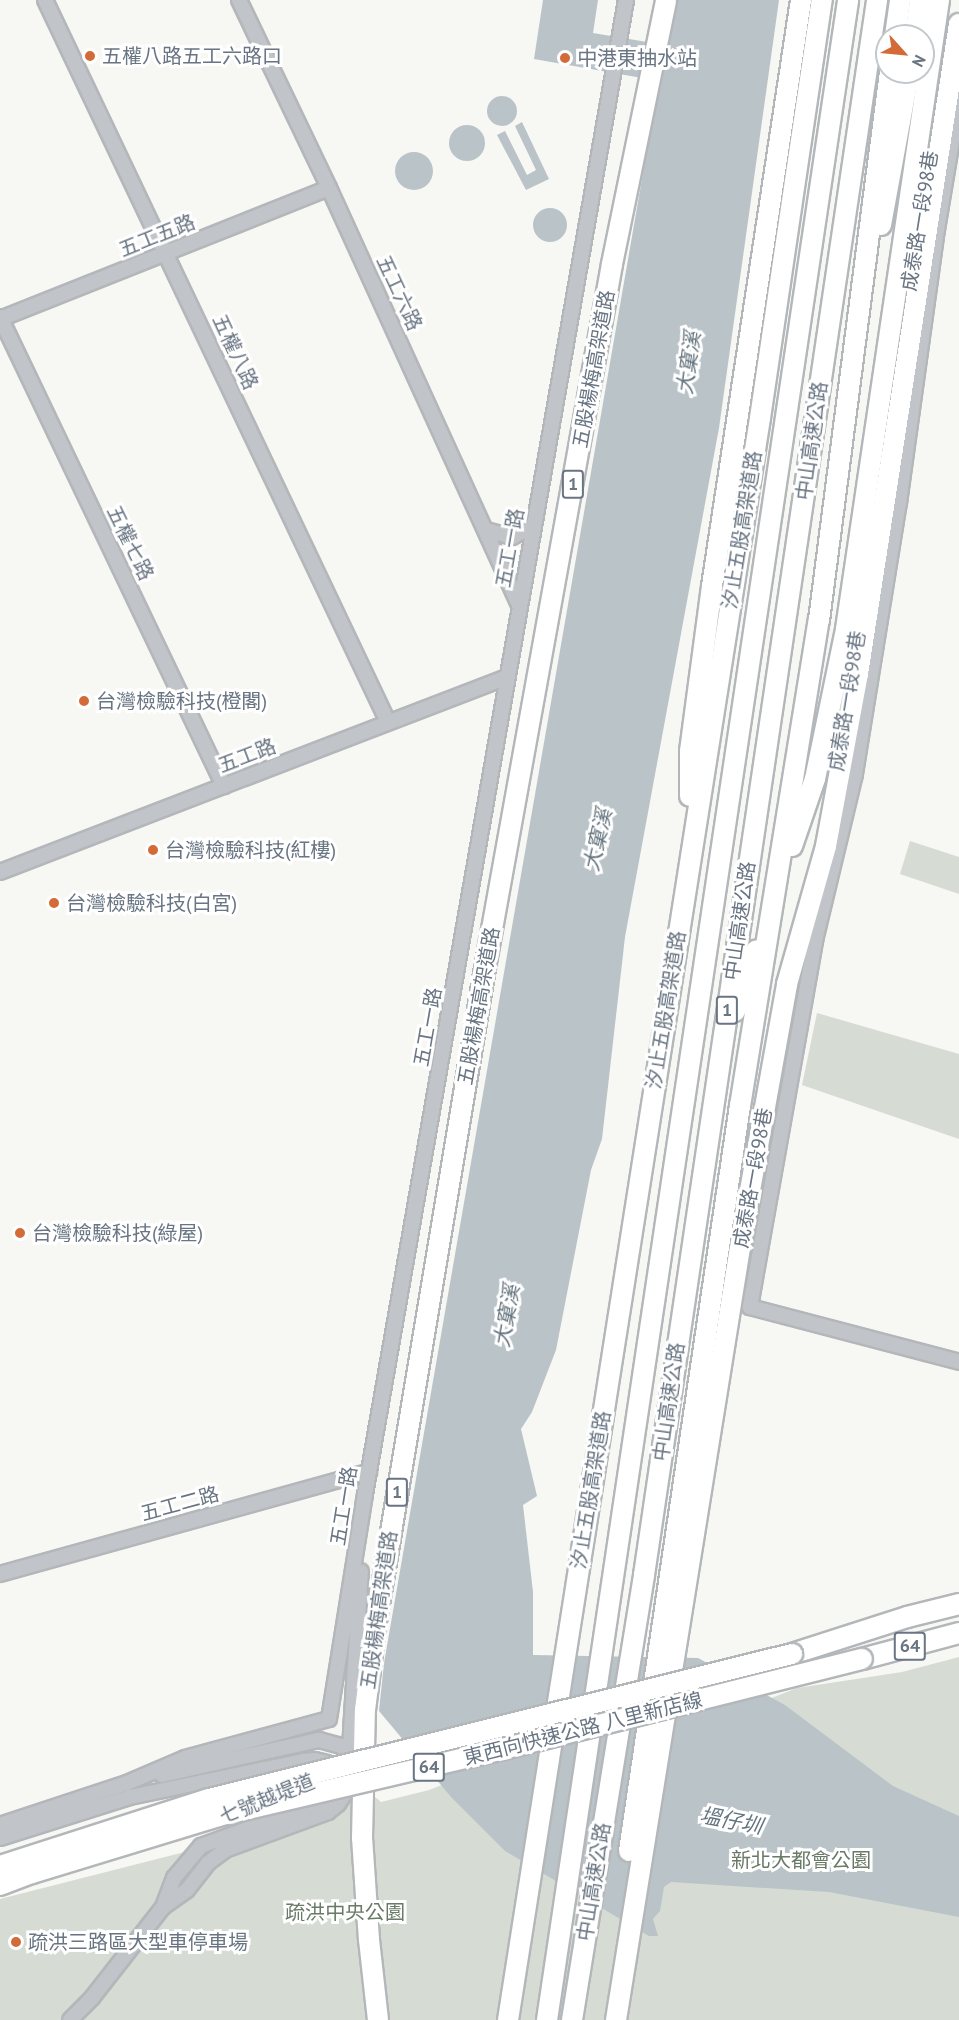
<!DOCTYPE html>
<html>
<head>
<meta charset="utf-8">
<style>
  body { margin:0 }
  #map { position:relative; width:959px; height:2020px; overflow:hidden; background:#f7f7f4; font-family:"PT Sans","Noto Sans TC",sans-serif }
  div>[style] { position:absolute }
  .green>* { inset:0; background:#d6dcd4 }
  .water>* { inset:0; background:#bac3c8 }
  .round { border-radius:50% }
  .roads { filter:drop-shadow(2px 0 #b4b7ba) drop-shadow(-2px 0 #b4b7ba) drop-shadow(0 2px #b4b7ba) drop-shadow(0 -2px #b4b7ba) }
  .minor>* { height:14px; margin:-7px; padding:0 7px; transform-origin:7px; border-radius:7px; background:#c1c4c8 }
  .highway>* { height:20px; margin:-10px; padding:0 10px; transform-origin:10px; border-radius:10px; background:#fff }
  .bridges { filter:drop-shadow(2px 0 #b4b7ba) drop-shadow(-2px 0 #b4b7ba) drop-shadow(0 2px #b4b7ba) drop-shadow(0 -2px #b4b7ba) }
  .highway-bridge>* { height:20px; margin:-10px; padding:0 10px; transform-origin:10px; border-radius:10px; background:#fff }
  .dots>* { width:16px; height:16px; translate:-50% -50%; box-sizing:border-box; border:3px solid #fff; border-radius:50% }
  span { translate:-50% -50%; white-space:nowrap; text-align:center; line-height:1.15; -webkit-text-stroke:6px #fff; paint-order:stroke }
  .shield-label span { padding:2px 4px; background:#fff; border:2px solid; border-radius:4px; -webkit-text-stroke-width:0 }
  .shield-label { font-size:18px; color:#697583; font-weight:700 }
  .poi-label { font-size:20px; color:#697583 }
  .left { translate:0 -50%; text-align:left }
  .street-label { font-size:20px; color:#697583 }
  .park-label { font-size:20px; color:#697a67 }
  .water-label { font-size:21px; color:#65757f; font-style:italic }
  .north { position:absolute; left:875px; top:24px; width:60px; height:60px; box-sizing:border-box; background:#fff; border:2px solid #c3c8cd; border-radius:50%; rotate:117deg; font-size:16px; font-weight:700; line-height:24px; text-align:center; color:#697583 }
  .north::after { content:''; display:block; margin:auto; width:21px; height:27px; background:#d36b38; clip-path:polygon(50% 0,100% 100%,50% 72%,0 100%) }
</style>
</head>
<body>
<div id="map">
  <div class="green">
    <i style="clip-path:polygon(910px 841px,959px 857px,959px 894px,900px 874px)"></i>
    <i style="clip-path:polygon(817px 1013px,959px 1054px,959px 1139px,802px 1085px)"></i>
    <i style="clip-path:polygon(959px 1657px,959px 2020px,0 2020px,0 1899px,212px 1845px,368px 1791px,381px 1802px,429px 1790px,523px 1754px,731px 1714px,797px 1688px,902px 1672px)"></i>
  </div>
  <div class="water">
    <i style="clip-path:polygon(543px 0,598px 0,593px 33px,665px 45px,674px 0,779px 0,719px 428px,625px 937px,602px 1139px,591px 1170px,556px 1350px,532px 1412px,521px 1429px,537px 1496px,523px 1505px,533px 1592px,533px 1655px,698px 1658px,785px 1705px,893px 1786px,959px 1816px,959px 1917px,829px 1892px,671px 1882px,664px 1887px,660px 1911px,653px 1919px,658px 1936px,649px 1936px,505px 1851px,451px 1797px,379px 1711px,384px 1663px,659px 81px,534px 59px)"></i>
    <i class="round" style="left:487px;top:96px;width:30px;height:30px"></i>
    <i style="clip-path:polygon(522px 122px,549px 179px,526px 190px,497px 135px,505px 131px,527px 175px,536px 170px,515px 126px)"></i>
    <i class="round" style="left:449px;top:125px;width:36px;height:36px"></i>
    <i class="round" style="left:395px;top:152px;width:38px;height:38px"></i>
    <i class="round" style="left:533px;top:208px;width:34px;height:34px"></i>
  </div>
  <div class="roads">
    <div class="minor">
      <i style="left:45px;top:0;width:799px;rotate:64.59deg"></i>
      <i style="left:239px;top:0;width:208px;rotate:64.4deg"></i>
      <i style="left:329px;top:188px;width:458px;rotate:65.5deg"></i>
      <i style="left:959px;top:98px;width:133px;rotate:99.5deg"></i>
      <i style="left:937px;top:229px;width:276px;rotate:97.9deg"></i>
      <i style="left:899px;top:502px;width:276px;rotate:99.2deg"></i>
      <i style="left:855px;top:774px;width:167px;rotate:103.5deg"></i>
      <i style="left:816px;top:936px;width:377px;rotate:100.1deg"></i>
      <i style="left:750px;top:1307px;width:216px;rotate:14.7deg"></i>
      <i style="left:0;top:317px;width:520px;rotate:64.47deg"></i>
      <i style="left:0;top:319px;width:354px;rotate:-21.7deg"></i>
      <i style="left:486px;top:530px;width:27px;rotate:15deg"></i>
      <i style="left:512px;top:537px;width:24px;rotate:-28deg"></i>
      <i style="left:0;top:872px;width:543px;rotate:-21.04deg"></i>
      <i style="left:0;top:1574px;width:383px;rotate:-15.5deg"></i>
      <i style="left:162px;top:1775px;width:161px;rotate:-12.6deg"></i>
      <i style="left:319px;top:1740px;width:24px;rotate:15deg"></i>
      <i style="left:342px;top:1746px;width:14px;rotate:54deg"></i>
      <i style="left:0;top:1825px;width:134px;rotate:-18.3deg"></i>
      <i style="left:127px;top:1783px;width:63px;rotate:-23.3deg"></i>
      <i style="left:185px;top:1758px;width:149px;rotate:-15.2deg"></i>
      <i style="left:329px;top:1719px;width:228px;rotate:-80.9deg"></i>
      <i style="left:365px;top:1494px;width:1517px;rotate:-80.09deg"></i>
      <i style="left:0;top:1838px;width:136px;rotate:-17.5deg"></i>
      <i style="left:130px;top:1797px;width:178px;rotate:-11.7deg"></i>
      <i style="left:304px;top:1761px;width:11px;rotate:-5deg"></i>
      <i style="left:315px;top:1760px;width:12px;rotate:14deg"></i>
      <i style="left:327px;top:1763px;width:11px;rotate:56deg"></i>
      <i style="left:333px;top:1772px;width:14px;rotate:90deg"></i>
      <i style="left:333px;top:1786px;width:10px;rotate:114deg"></i>
      <i style="left:329px;top:1795px;width:11px;rotate:139deg"></i>
      <i style="left:321px;top:1802px;width:128px;rotate:159.9deg"></i>
      <i style="left:201px;top:1846px;width:42px;rotate:130.2deg"></i>
      <i style="left:174px;top:1878px;width:31px;rotate:111deg"></i>
      <i style="left:163px;top:1907px;width:115px;rotate:128deg"></i>
      <i style="left:92px;top:1998px;width:31px;rotate:135deg"></i>
      <i style="left:163px;top:1907px;width:29px;rotate:-35deg"></i>
      <i style="left:187px;top:1890px;width:34px;rotate:-52deg"></i>
      <i style="left:208px;top:1863px;width:21px;rotate:-37deg"></i>
      <i style="left:225px;top:1850px;width:110px;rotate:-20.3deg"></i>
      <i style="left:328px;top:1812px;width:13px;rotate:-39deg"></i>
      <i style="left:338px;top:1804px;width:13px;rotate:-58deg"></i>
      <i style="left:345px;top:1793px;width:12px;rotate:-76deg"></i>
      <i style="left:348px;top:1781px;width:210px;rotate:-86.5deg"></i>
    </div>
    <div class="highway">
      <i style="left:895px;top:36px;width:36px;rotate:-82deg"></i>
      <i style="left:915px;top:36px;width:36px;rotate:-82deg"></i>
      <i style="left:881px;top:225px;width:156px;rotate:-79.6deg"></i>
      <i style="left:690px;top:796px;width:45px;rotate:-90deg"></i>
      <i style="left:690px;top:751px;width:166px;rotate:-82.4deg"></i>
      <i style="left:712px;top:586px;width:593px;rotate:-81.36deg"></i>
      <i style="left:792px;top:846px;width:71px;rotate:-71.1deg"></i>
      <i style="left:815px;top:779px;width:153px;rotate:-78.3deg"></i>
      <i style="left:846px;top:629px;width:636px;rotate:-81.59deg"></i>
      <i style="left:735px;top:1011px;width:64px;rotate:-70.7deg"></i>
      <i style="left:792px;top:1654px;width:121px;rotate:-17.8deg"></i>
      <i style="left:907px;top:1617px;width:54px;rotate:-14deg"></i>
      <i style="left:862px;top:1659px;width:100px;rotate:-15deg"></i>
      <i style="left:629px;top:1851px;width:753px;rotate:-81.53deg"></i>
      <i style="left:740px;top:1106px;width:492px;rotate:-80.8deg"></i>
      <i style="left:819px;top:620px;width:553px;rotate:-82.62deg"></i>
      <i style="left:378px;top:2020px;width:81px;rotate:-96.4deg"></i>
      <i style="left:369px;top:1940px;width:102px;rotate:-93.9deg"></i>
      <i style="left:362px;top:1838px;width:128px;rotate:-88.7deg"></i>
      <i style="left:365px;top:1710px;width:89px;rotate:-82.9deg"></i>
      <i style="left:376px;top:1622px;width:663px;rotate:-80.54deg"></i>
      <i style="left:485px;top:968px;width:715px;rotate:-79.77deg"></i>
      <i style="left:612px;top:264px;width:269px;rotate:-78.4deg"></i>
      <i style="left:508px;top:2020px;width:1622px;rotate:-81.06deg"></i>
      <i style="left:760px;top:418px;width:423px;rotate:-81.6deg"></i>
      <i style="left:547px;top:2020px;width:2042px;rotate:-81.52deg"></i>
      <i style="left:572px;top:2020px;width:451px;rotate:-80.8deg"></i>
      <i style="left:644px;top:1575px;width:1592px;rotate:-81.58deg"></i>
      <i style="left:616px;top:2020px;width:795px;rotate:-80.88deg"></i>
      <i style="left:742px;top:1235px;width:255px;rotate:-79.8deg"></i>
      <i style="left:787px;top:984px;width:143px;rotate:-74.2deg"></i>
      <i style="left:826px;top:846px;width:175px;rotate:-79.5deg"></i>
      <i style="left:858px;top:674px;width:658px;rotate:-81.17deg"></i>
    </div>
  </div>
  <div class="bridges">
    <div class="highway-bridge">
      <i style="left:0;top:1866px;width:219px;rotate:-17.8deg"></i>
      <i style="left:209px;top:1799px;width:601px;rotate:-13.97deg"></i>
      <i style="left:0;top:1885px;width:34px;rotate:-21deg"></i>
      <i style="left:32px;top:1873px;width:195px;rotate:-17deg"></i>
      <i style="left:218px;top:1816px;width:293px;rotate:-13.2deg"></i>
      <i style="left:503px;top:1749px;width:370px;rotate:-14.1deg"></i>
    </div>
  </div>
  <div class="dots">
    <i style="left:90px;top:56px;background:#d36b38"></i>
    <i style="left:565px;top:58px;background:#d36b38"></i>
    <i style="left:84px;top:701px;background:#d36b38"></i>
    <i style="left:153px;top:850px;background:#d36b38"></i>
    <i style="left:54px;top:903px;background:#d36b38"></i>
    <i style="left:20px;top:1233px;background:#d36b38"></i>
    <i style="left:16px;top:1942px;background:#d36b38"></i>
  </div>
  <div class="shield-label">
    <span style="left:573px;top:484px">1</span>
    <span style="left:727px;top:1010px">1</span>
    <span style="left:397px;top:1492px">1</span>
    <span style="left:910px;top:1646px">64</span>
    <span style="left:429px;top:1767px">64</span>
  </div>
  <div class="poi-label">
    <span class="left" style="left:102px;top:56px">五權八路五工六路口</span>
    <span class="left" style="left:577px;top:58px">中港東抽水站</span>
    <span class="left" style="left:96px;top:701px">台灣檢驗科技(橙閣)</span>
    <span class="left" style="left:165px;top:850px">台灣檢驗科技(紅樓)</span>
    <span class="left" style="left:66px;top:903px">台灣檢驗科技(白宮)</span>
    <span class="left" style="left:32px;top:1233px">台灣檢驗科技(綠屋)</span>
    <span class="left" style="left:28px;top:1942px">疏洪三路區大型車停車場</span>
  </div>
  <div class="street-label">
    <span style="left:920px;top:221px;rotate:-81deg">成泰路一段98巷</span>
    <span style="left:157px;top:236px;rotate:-22deg">五工五路</span>
    <span style="left:399px;top:293px;rotate:65deg">五工六路</span>
    <span style="left:235px;top:352px;rotate:65deg">五權八路</span>
    <span style="left:594px;top:369px;rotate:-80deg">五股楊梅高架道路</span>
    <span style="left:812px;top:441px;rotate:-82deg">中山高速公路</span>
    <span style="left:742px;top:530px;rotate:-81deg">汐止五股高架道路</span>
    <span style="left:130px;top:543px;rotate:64deg">五權七路</span>
    <span style="left:510px;top:548px;rotate:-80deg">五工一路</span>
    <span style="left:847px;top:701px;rotate:-81deg">成泰路一段98巷</span>
    <span style="left:247px;top:756px;rotate:-21deg">五工路</span>
    <span style="left:740px;top:921px;rotate:-82deg">中山高速公路</span>
    <span style="left:479px;top:1006px;rotate:-80deg">五股楊梅高架道路</span>
    <span style="left:666px;top:1010px;rotate:-81deg">汐止五股高架道路</span>
    <span style="left:428px;top:1027px;rotate:-80deg">五工一路</span>
    <span style="left:753px;top:1178px;rotate:-80deg">成泰路一段98巷</span>
    <span style="left:669px;top:1402px;rotate:-82deg">中山高速公路</span>
    <span style="left:591px;top:1490px;rotate:-81deg">汐止五股高架道路</span>
    <span style="left:180px;top:1504px;rotate:-15deg">五工二路</span>
    <span style="left:344px;top:1506px;rotate:-81deg">五工一路</span>
    <span style="left:379px;top:1610px;rotate:-82deg">五股楊梅高架道路</span>
    <span style="left:583px;top:1729px;rotate:-14deg">東西向快速公路 八里新店線</span>
    <span style="left:267px;top:1799px;rotate:-22deg">七號越堤道</span>
    <span style="left:594px;top:1882px;rotate:-81deg">中山高速公路</span>
  </div>
  <div class="park-label">
    <span style="left:801px;top:1860px">新北大都會公園</span>
    <span style="left:345px;top:1912px">疏洪中央公園</span>
  </div>
  <div class="water-label">
    <span style="left:689px;top:363px;rotate:-82deg">大窠溪</span>
    <span style="left:598px;top:840px;rotate:-77deg">大窠溪</span>
    <span style="left:507px;top:1316px;rotate:-80deg">大窠溪</span>
    <span style="left:731px;top:1821px;rotate:11deg">塭仔圳</span>
  </div>
  <div class="north">N</div>
</div>
</body>
</html>
